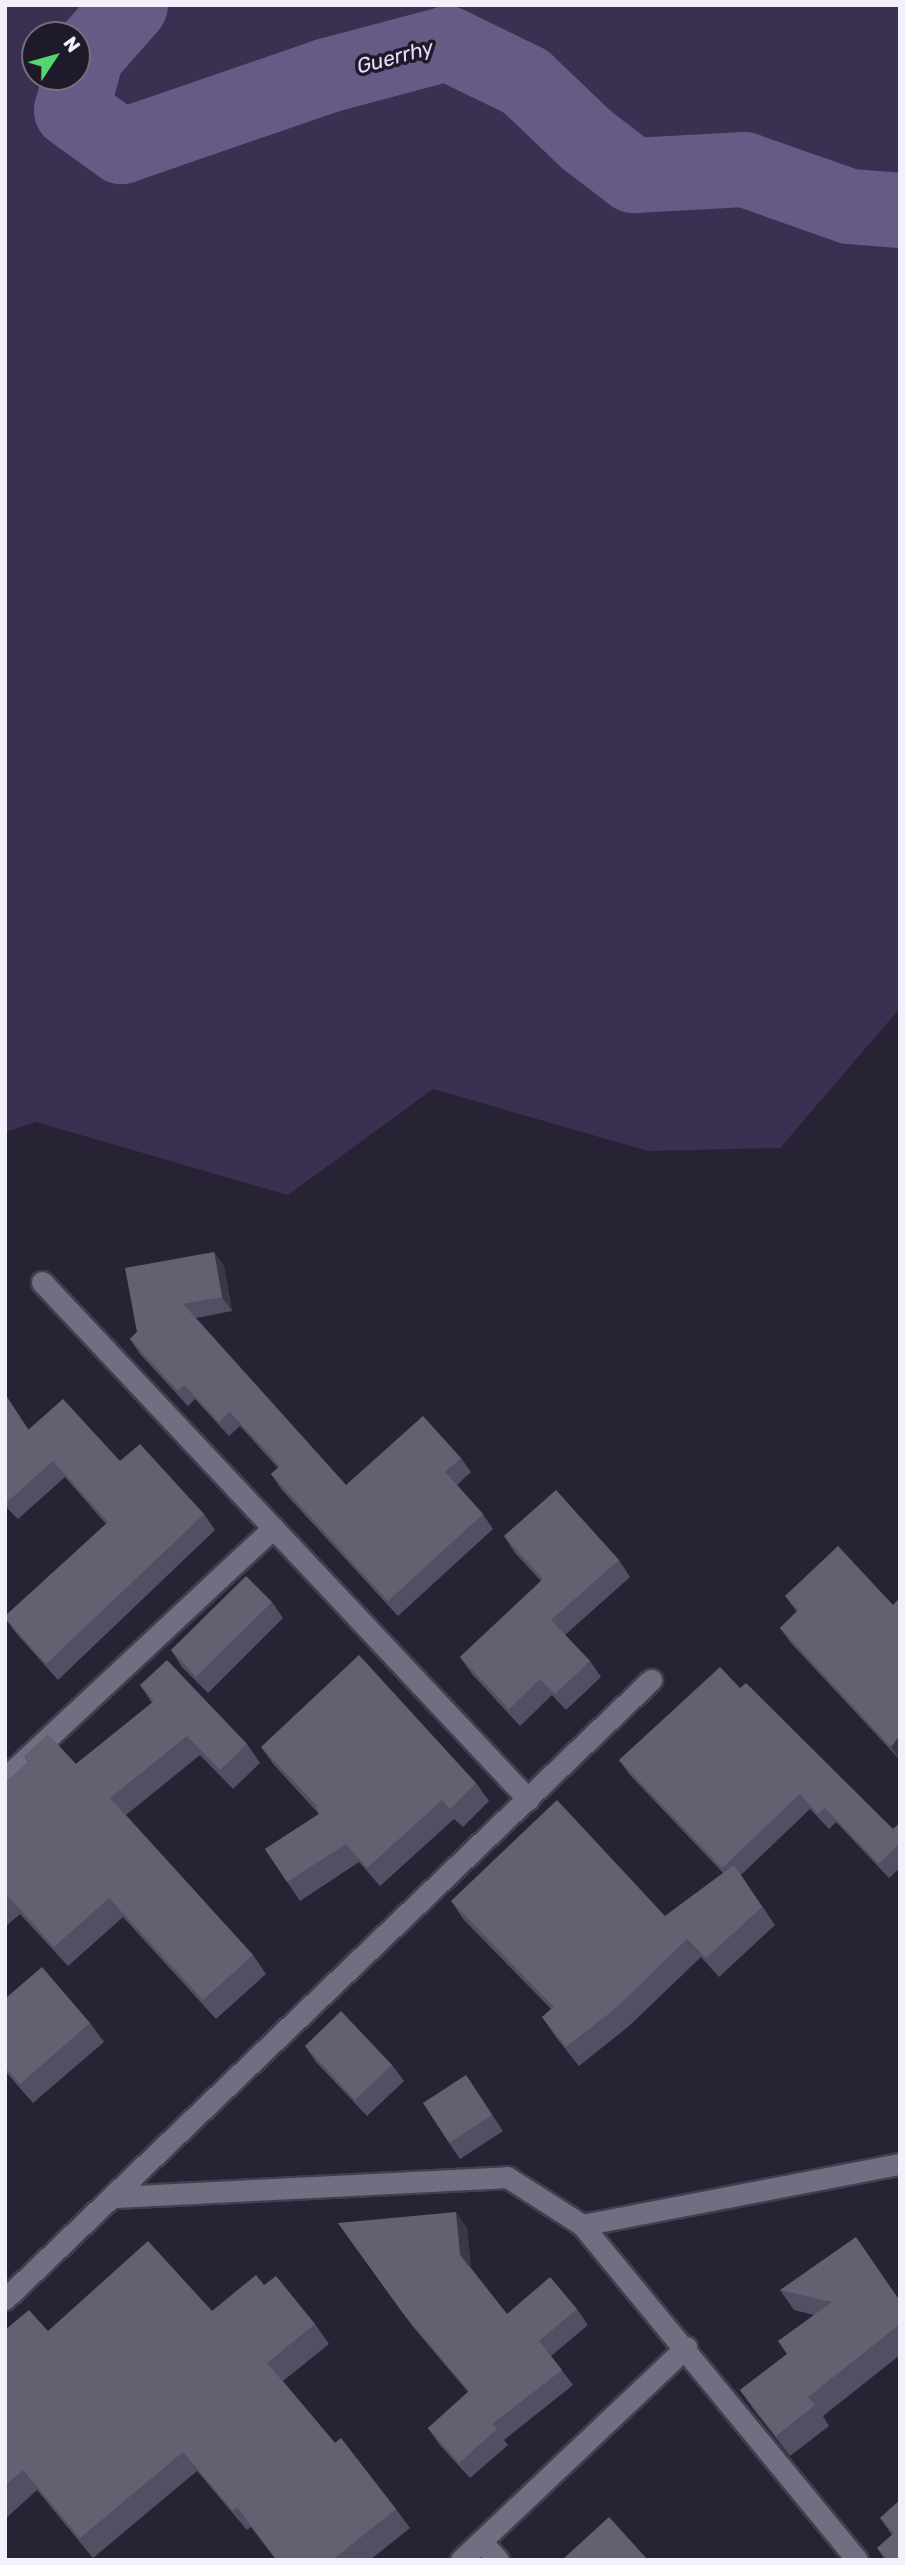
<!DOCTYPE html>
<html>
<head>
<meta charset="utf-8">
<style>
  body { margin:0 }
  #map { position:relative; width:905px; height:2565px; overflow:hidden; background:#282334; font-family:Rubik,sans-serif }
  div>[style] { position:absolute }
  .green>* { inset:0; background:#3b2f52 }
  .river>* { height:75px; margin:-37.5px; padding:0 37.5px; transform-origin:37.5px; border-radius:37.5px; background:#675a85 }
  .roads { filter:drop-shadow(2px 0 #433e4d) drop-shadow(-2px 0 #433e4d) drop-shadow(0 2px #433e4d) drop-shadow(0 -2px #433e4d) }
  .minor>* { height:21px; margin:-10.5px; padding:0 10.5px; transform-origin:10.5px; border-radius:10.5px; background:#726d81 }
  .wall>* { inset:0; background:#534e61 }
  .shaded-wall>* { inset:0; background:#3b3648 }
  .building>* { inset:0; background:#646071 }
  span { translate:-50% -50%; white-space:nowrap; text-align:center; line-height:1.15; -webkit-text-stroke:7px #1f1a2a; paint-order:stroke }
  .water-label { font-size:21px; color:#e5ddf9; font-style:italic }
  .frame { position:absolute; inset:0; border:7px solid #f3f0fc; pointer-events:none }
  .north { position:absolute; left:21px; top:21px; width:70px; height:70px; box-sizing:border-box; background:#1f1a2a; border:2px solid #74707e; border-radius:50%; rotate:54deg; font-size:19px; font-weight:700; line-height:28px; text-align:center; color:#f3f0fc }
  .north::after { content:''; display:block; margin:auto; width:24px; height:32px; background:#55d671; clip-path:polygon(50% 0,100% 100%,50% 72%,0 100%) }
</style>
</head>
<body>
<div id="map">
  <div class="green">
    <i style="clip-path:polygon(evenodd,5px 5px,900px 5px,900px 1008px,780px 1148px,648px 1151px,433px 1089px,288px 1195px,36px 1122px,5px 1132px,5px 5px,35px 35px,77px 35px,77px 77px,35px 77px,35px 35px)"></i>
  </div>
  <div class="river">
    <i style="left:130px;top:5px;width:67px;rotate:131.3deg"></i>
    <i style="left:86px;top:55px;width:57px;rotate:105.3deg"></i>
    <i style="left:71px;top:110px;width:62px;rotate:35.8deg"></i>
    <i style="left:121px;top:146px;width:218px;rotate:-19deg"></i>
    <i style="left:327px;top:75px;width:124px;rotate:-14.9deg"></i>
    <i style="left:447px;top:43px;width:87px;rotate:26deg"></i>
    <i style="left:525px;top:81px;width:86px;rotate:43.6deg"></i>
    <i style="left:587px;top:140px;width:58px;rotate:37.3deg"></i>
    <i style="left:633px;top:175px;width:111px;rotate:-3.1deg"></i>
    <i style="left:744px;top:169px;width:111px;rotate:19.4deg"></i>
    <i style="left:849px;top:206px;width:51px;rotate:4.5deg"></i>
  </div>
  <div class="roads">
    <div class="minor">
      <i style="left:42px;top:1282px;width:710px;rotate:46.77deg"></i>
      <i style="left:5px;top:1778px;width:367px;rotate:-43deg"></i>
      <i style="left:116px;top:2197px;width:392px;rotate:-2.9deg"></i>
      <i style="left:507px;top:2177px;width:89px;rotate:32.6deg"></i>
      <i style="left:582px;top:2225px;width:324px;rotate:-10.9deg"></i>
      <i style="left:582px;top:2225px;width:433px;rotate:50.6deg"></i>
      <i style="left:5px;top:2299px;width:895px;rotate:-43.78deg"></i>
      <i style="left:481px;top:2541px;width:25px;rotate:48deg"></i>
      <i style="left:461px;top:2560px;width:310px;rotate:-43.4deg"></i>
    </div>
  </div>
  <div class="wall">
    <i style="clip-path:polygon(214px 1252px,224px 1266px,232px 1311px,196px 1318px,346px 1485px,461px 1458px,471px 1472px,457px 1485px,483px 1514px,493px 1529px,398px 1616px,281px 1489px,271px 1474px,278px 1468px,240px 1426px,229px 1436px,195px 1399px,188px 1406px,140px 1354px,130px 1339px)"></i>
    <i style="clip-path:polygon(5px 1394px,29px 1430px,204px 1514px,215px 1530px,58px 1680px,16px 1633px,5px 1618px,106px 1524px,65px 1477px,18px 1519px,5px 1506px)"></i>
    <i style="clip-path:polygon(504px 1536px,619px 1560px,630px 1577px,565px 1635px,590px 1661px,601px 1677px,566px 1710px,552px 1695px,520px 1726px,472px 1674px,460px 1657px,541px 1581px,515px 1553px)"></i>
    <i style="clip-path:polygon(785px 1596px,893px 1605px,900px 1598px,900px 1760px,790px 1642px,780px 1628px,797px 1612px)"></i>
    <i style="clip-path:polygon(272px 1602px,283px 1618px,208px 1693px,182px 1667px,171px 1650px)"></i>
    <i style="clip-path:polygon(140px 1685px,247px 1744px,260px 1763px,233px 1789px,200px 1755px,126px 1815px,253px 1955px,266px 1974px,216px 2019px,123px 1917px,68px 1966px,20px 1914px,5px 1927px,5px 1783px,28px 1762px,24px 1756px,76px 1764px,152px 1703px)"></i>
    <i style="clip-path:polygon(740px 1688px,893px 1829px,900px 1823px,900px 1868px,889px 1878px,836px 1822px,829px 1829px,810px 1809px,741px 1875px,775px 1925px,719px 1977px,701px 1957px,629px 2026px,579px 2066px,555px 2036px,542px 2017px,551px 2009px,464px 1920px,451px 1901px,665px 1916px,723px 1873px,629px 1774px,619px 1760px)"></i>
    <i style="clip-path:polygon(261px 1747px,476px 1783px,489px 1801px,463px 1827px,454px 1819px,380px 1886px,359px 1862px,300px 1901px,265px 1849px,319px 1814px,274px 1765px)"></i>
    <i style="clip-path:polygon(5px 1995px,7px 1997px,90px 2023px,104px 2042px,33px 2103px,5px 2071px)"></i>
    <i style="clip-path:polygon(305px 2046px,392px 2065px,404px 2081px,367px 2116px,316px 2062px)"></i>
    <i style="clip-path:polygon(466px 2075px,503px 2131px,460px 2159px,449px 2143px)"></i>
    <i style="clip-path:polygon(338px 2223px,467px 2228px,471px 2268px,507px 2314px,577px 2309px,588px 2325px,551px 2356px,573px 2385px,504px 2440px,508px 2445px,470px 2478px,439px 2444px,428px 2428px,468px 2392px,413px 2327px)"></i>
    <i style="clip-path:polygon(264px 2285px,315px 2324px,329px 2344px,283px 2381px,335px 2443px,396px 2509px,410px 2528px,370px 2560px,276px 2560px,251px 2527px,247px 2530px,197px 2471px,93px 2558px,37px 2490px,5px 2519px,5px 2330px,48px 2331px,212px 2311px)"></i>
    <i style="clip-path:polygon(780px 2290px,900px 2300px,900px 2355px,823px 2416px,829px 2426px,790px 2456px,754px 2410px,740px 2390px,787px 2354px,814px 2315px,794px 2310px)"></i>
    <i style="clip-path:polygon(900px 2500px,900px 2560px,885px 2560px,877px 2548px,892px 2535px,880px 2518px)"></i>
  </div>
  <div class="shaded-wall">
    <i style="clip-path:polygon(214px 1252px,224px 1266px,232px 1311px,222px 1297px)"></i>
    <i style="clip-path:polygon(900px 1735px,900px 1760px,891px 1747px)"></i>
    <i style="clip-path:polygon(466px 2075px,478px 2092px,503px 2131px,492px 2115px)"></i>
    <i style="clip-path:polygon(456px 2212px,467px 2228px,471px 2270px,460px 2255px)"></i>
  </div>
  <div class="building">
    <i style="clip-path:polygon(214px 1252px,222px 1297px,183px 1304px,346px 1485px,423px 1416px,461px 1458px,445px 1472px,483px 1514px,388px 1601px,271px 1474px,280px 1466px,230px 1412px,219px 1422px,184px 1385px,178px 1391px,130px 1339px,137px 1332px,125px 1268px)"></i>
    <i style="clip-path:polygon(5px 1394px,28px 1430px,63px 1399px,120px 1461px,140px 1444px,204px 1514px,46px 1664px,5px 1618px,5px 1616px,108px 1522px,53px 1461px,6px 1503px,5px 1502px)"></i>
    <i style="clip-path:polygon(556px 1490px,619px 1560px,551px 1620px,590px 1661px,555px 1694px,540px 1679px,509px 1709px,460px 1657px,543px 1579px,504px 1536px)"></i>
    <i style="clip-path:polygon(838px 1546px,893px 1605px,900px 1598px,900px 1735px,891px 1747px,780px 1628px,798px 1610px,785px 1596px)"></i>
    <i style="clip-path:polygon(246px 1576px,272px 1602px,196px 1677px,171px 1650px)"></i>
    <i style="clip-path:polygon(359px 1655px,476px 1783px,450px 1809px,442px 1800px,367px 1868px,346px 1844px,287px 1882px,265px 1849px,319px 1814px,316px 1805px,261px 1747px)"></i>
    <i style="clip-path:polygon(167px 1660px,247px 1744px,220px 1770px,187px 1736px,110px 1798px,253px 1955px,203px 2000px,109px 1898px,54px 1947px,7px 1895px,5px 1897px,5px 1783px,29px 1761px,24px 1756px,48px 1734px,76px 1764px,154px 1701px,140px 1685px)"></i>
    <i style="clip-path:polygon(720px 1667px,740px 1688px,746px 1683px,893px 1829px,900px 1823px,900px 1846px,898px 1845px,879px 1864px,825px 1808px,818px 1814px,800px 1794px,722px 1868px,619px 1760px)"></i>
    <i style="clip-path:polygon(557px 1800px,665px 1916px,734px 1865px,762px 1907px,706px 1958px,687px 1939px,616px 2008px,566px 2047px,542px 2017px,554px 2007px,451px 1901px)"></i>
    <i style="clip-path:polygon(42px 1967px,90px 2023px,20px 2084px,5px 2067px,5px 1995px,7px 1997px)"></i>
    <i style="clip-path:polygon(341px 2011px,392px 2065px,355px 2100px,305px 2046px)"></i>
    <i style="clip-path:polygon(466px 2075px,492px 2115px,449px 2143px,423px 2103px)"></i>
    <i style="clip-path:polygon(456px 2212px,460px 2255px,507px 2314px,550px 2277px,577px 2309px,539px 2341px,562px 2370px,492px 2424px,497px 2429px,459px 2463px,428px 2428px,469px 2391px,402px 2312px,338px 2223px)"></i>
    <i style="clip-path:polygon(856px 2237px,900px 2301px,900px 2324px,808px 2397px,815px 2405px,776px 2436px,740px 2390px,787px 2354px,778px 2341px,832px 2302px,780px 2290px)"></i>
    <i style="clip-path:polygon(148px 2241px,212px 2311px,256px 2275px,264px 2285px,276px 2276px,315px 2324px,267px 2363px,335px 2443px,341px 2438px,396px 2509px,332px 2560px,277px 2560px,237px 2507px,233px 2511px,183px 2452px,80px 2538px,23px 2470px,5px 2486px,5px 2330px,29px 2310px,48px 2331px)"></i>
    <i style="clip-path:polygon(900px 2500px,900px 2560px,888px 2560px,877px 2548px,894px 2533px,880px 2518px)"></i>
    <i style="clip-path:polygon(609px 2517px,648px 2560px,562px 2560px)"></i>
  </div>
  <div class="water-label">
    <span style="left:395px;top:57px;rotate:-15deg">Guerrhy</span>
  </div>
  <div class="frame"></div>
  <div class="north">N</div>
</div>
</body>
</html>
